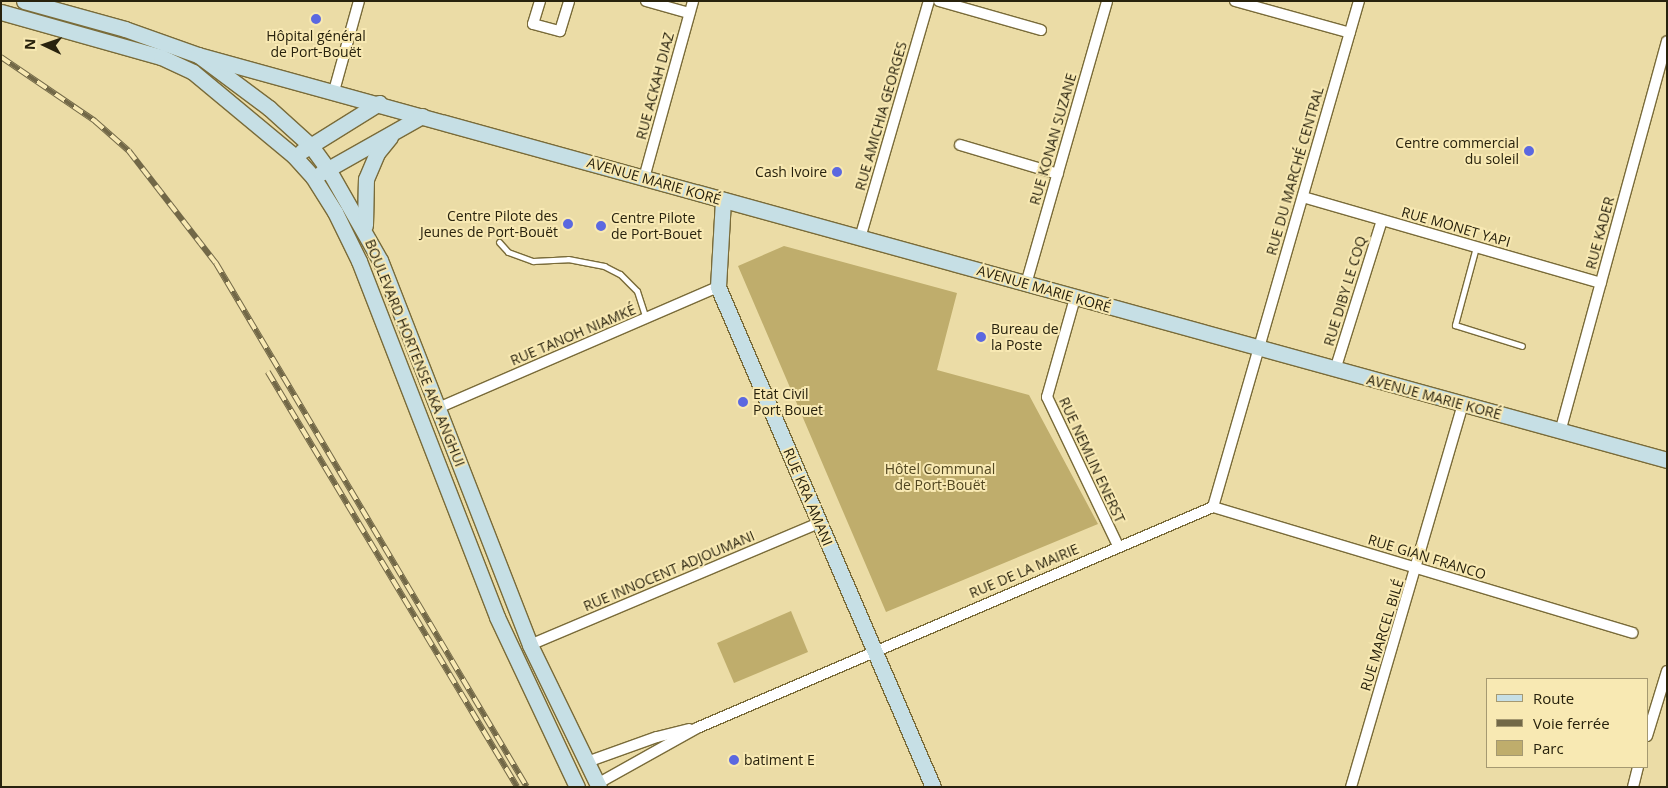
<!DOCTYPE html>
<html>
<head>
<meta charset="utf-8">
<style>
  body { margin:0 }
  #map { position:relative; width:1668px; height:788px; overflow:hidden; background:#ebdca6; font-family:"Open Sans",sans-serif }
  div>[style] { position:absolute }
  .green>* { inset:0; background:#bfad6c }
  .roads { filter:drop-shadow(1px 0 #796b39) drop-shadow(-1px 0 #796b39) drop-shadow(0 1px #796b39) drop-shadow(0 -1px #796b39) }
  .lane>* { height:5px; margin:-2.5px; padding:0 2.5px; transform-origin:2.5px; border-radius:2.5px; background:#fff }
  .street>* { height:10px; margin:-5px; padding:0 5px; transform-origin:5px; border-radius:5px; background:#fff }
  .secondary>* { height:15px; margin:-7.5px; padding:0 7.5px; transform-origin:7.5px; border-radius:7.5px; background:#c6dfe5 }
  .rail>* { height:5.5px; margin-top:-2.75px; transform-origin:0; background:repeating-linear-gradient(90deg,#f8e9b3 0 11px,#726847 0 22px); box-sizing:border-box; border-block:1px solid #726847 }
  .dots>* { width:14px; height:14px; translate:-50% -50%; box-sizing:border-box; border:2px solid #f8e9b3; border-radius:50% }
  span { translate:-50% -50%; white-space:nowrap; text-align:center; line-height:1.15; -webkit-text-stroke:4px #f8e9b3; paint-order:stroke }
  .poi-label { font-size:14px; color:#28220d }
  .right { translate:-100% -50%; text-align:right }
  .left { translate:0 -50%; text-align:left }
  .street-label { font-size:14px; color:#28220d }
  .park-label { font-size:14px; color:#514620 }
  .frame { position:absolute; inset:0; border:2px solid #28220d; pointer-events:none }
  .legend { position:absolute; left:1486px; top:678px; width:162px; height:90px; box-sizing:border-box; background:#f8e9b3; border:1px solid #a59971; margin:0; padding:6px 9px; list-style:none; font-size:15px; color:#28220d }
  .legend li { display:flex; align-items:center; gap:10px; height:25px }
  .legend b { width:25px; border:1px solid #a59971 }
  .north { position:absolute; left:20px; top:20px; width:50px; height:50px; -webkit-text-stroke:4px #f8e9b3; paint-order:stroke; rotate:273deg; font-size:14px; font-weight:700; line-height:20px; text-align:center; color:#28220d }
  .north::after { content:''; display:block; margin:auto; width:18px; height:22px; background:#28220d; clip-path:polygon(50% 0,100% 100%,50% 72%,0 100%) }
</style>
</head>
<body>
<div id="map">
  <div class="green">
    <i style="clip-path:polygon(784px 246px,957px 293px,937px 370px,1029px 395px,1098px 524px,886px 612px,738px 266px)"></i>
    <i style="clip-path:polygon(791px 611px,808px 652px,734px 683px,717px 643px)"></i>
  </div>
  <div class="roads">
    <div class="lane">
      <i style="left:499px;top:242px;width:13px;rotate:48deg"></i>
      <i style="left:508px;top:252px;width:27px;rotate:20deg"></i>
      <i style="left:533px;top:261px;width:35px;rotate:-3deg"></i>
      <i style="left:568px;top:259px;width:37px;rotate:11deg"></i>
      <i style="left:604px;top:266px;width:18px;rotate:27deg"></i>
      <i style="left:620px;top:274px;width:24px;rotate:45deg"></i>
      <i style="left:637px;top:291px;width:28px;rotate:72deg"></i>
      <i style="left:1476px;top:247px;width:81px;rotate:105.1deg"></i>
      <i style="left:1455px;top:325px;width:70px;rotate:17.4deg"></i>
    </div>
    <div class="street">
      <i style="left:540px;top:1px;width:24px;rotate:107deg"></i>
      <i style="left:533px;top:24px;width:28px;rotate:15deg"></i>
      <i style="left:560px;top:31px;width:31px;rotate:-73deg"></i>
      <i style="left:646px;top:1px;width:45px;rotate:15.6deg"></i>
      <i style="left:939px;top:1px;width:106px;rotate:15.9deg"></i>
      <i style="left:1235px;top:1px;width:119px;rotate:15.5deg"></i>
      <i style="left:334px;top:91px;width:93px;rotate:-74.5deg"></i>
      <i style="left:960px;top:145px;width:102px;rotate:16.5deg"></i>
      <i style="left:644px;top:178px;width:184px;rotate:-74.5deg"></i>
      <i style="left:1303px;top:197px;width:310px;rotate:16.1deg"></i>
      <i style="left:860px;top:238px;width:247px;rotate:-73.8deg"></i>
      <i style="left:1026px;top:284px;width:294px;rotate:-74deg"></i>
      <i style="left:1075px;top:298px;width:103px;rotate:105.8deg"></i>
      <i style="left:1047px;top:397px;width:165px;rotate:64.5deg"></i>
      <i style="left:1335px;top:370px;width:157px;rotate:-72.6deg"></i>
      <i style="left:438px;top:408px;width:305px;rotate:-23.4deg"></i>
      <i style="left:1560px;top:432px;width:405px;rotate:-74.7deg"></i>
      <i style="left:1213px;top:507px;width:527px;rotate:-73.91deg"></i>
      <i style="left:1213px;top:507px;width:438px;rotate:16.7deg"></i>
      <i style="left:530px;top:645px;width:314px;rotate:-22.9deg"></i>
      <i style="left:1647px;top:736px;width:68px;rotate:-72.9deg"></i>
      <i style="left:587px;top:762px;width:74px;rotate:-19.7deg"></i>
      <i style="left:657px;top:737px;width:33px;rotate:-14deg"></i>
      <i style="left:597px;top:784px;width:115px;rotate:-29.2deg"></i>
      <i style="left:697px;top:728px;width:561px;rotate:-23.19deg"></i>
      <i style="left:1351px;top:787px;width:398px;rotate:-73.7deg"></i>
      <i style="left:1633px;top:787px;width:21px;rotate:-76deg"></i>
    </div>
    <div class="secondary">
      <i style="left:24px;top:1px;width:105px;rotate:15.5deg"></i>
      <i style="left:125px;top:29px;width:77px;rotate:19.6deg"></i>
      <i style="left:198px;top:55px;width:89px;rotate:36.7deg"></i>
      <i style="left:269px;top:108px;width:57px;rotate:42.1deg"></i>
      <i style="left:311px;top:146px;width:29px;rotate:54deg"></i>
      <i style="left:328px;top:169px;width:105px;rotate:60.3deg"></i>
      <i style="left:380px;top:260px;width:413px;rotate:68.7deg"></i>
      <i style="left:530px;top:645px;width:158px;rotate:64.1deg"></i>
      <i style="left:1px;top:12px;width:166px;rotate:15.7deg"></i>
      <i style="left:161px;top:57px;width:35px;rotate:25deg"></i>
      <i style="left:193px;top:72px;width:131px;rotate:39.7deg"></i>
      <i style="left:294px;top:156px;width:28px;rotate:48deg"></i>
      <i style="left:313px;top:177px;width:41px;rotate:57.8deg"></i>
      <i style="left:335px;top:212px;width:55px;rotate:63.9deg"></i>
      <i style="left:359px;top:261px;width:382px;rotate:68.8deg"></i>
      <i style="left:497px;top:617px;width:188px;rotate:64.8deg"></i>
      <i style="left:198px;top:55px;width:1524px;rotate:15.41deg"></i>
      <i style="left:302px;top:151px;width:91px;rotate:-31.9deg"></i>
      <i style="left:321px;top:173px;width:116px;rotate:-29.4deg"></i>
      <i style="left:723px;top:200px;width:87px;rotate:93.3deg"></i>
      <i style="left:718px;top:287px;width:544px;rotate:66.73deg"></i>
      <i style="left:365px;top:225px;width:46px;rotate:-88.8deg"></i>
      <i style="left:366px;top:179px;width:28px;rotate:-67deg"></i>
      <i style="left:377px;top:153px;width:21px;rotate:-51deg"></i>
    </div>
  </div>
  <div class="rail">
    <i style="left:1px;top:57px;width:114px;rotate:34.2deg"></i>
    <i style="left:95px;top:121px;width:45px;rotate:41.4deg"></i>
    <i style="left:129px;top:151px;width:142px;rotate:52.2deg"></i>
    <i style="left:216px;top:263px;width:609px;rotate:59.31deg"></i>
    <i style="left:268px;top:372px;width:484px;rotate:59deg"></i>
  </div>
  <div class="dots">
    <i style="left:316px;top:19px;background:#5b68e0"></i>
    <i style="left:1529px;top:151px;background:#5b68e0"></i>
    <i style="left:837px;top:172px;background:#5b68e0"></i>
    <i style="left:568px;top:224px;background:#5b68e0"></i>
    <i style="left:601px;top:226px;background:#5b68e0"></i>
    <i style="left:981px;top:337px;background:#5b68e0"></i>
    <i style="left:743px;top:402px;background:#5b68e0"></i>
    <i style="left:734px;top:760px;background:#5b68e0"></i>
  </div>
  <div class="poi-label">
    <span style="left:316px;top:44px">Hôpital général<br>de Port-Bouët</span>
    <span class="right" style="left:1519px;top:151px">Centre commercial<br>du soleil</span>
    <span class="right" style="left:827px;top:172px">Cash Ivoire</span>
    <span class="right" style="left:558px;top:224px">Centre Pilote des<br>Jeunes de Port-Bouët</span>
    <span class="left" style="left:611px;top:226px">Centre Pilote<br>de Port-Bouet</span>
    <span class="left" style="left:991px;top:337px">Bureau de<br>la Poste</span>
    <span class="left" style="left:753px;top:402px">Etat Civil<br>Port Bouet</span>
    <span class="left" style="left:744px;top:760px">batiment E</span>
  </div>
  <div class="street-label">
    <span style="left:655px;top:86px;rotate:-75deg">RUE ACKAH DIAZ</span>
    <span style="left:881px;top:116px;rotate:-74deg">RUE AMICHIA GEORGES</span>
    <span style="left:1053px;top:139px;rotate:-74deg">RUE KONAN SUZANE</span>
    <span style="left:1295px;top:171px;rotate:-74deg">RUE DU MARCHÉ CENTRAL</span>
    <span style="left:654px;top:181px;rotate:16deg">AVENUE MARIE KORÉ</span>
    <span style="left:1456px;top:227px;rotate:16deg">RUE MONET YAPI</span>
    <span style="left:1600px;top:233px;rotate:-75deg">RUE KADER</span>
    <span style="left:1044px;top:289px;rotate:16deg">AVENUE MARIE KORÉ</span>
    <span style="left:1345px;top:291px;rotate:-73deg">RUE DIBY LE COQ</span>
    <span style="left:573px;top:335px;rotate:-23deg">RUE TANOH NIAMKÉ</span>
    <span style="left:415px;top:353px;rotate:68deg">BOULEVARD HORTENSE AKA ANGHUI</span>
    <span style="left:1434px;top:397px;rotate:15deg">AVENUE MARIE KORÉ</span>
    <span style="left:1092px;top:460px;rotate:65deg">RUE NEMLIN ENERST</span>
    <span style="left:808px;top:497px;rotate:67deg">RUE KRA AMANI</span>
    <span style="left:1427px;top:557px;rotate:17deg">RUE GIAN FRANCO</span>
    <span style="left:669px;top:571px;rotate:-23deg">RUE INNOCENT ADJOUMANI</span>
    <span style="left:1024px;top:571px;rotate:-23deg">RUE DE LA MAIRIE</span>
    <span style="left:1382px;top:635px;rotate:-73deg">RUE MARCEL BILÉ</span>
  </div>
  <div class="park-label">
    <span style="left:940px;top:477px">Hôtel Communal<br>de Port-Bouët</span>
  </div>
  <div class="frame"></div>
  <ul class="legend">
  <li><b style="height:6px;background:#c6dfe5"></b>Route</li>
  <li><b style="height:6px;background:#726847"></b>Voie ferrée</li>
  <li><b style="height:14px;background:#bfad6c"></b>Parc</li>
  </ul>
  <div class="north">N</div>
</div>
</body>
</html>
